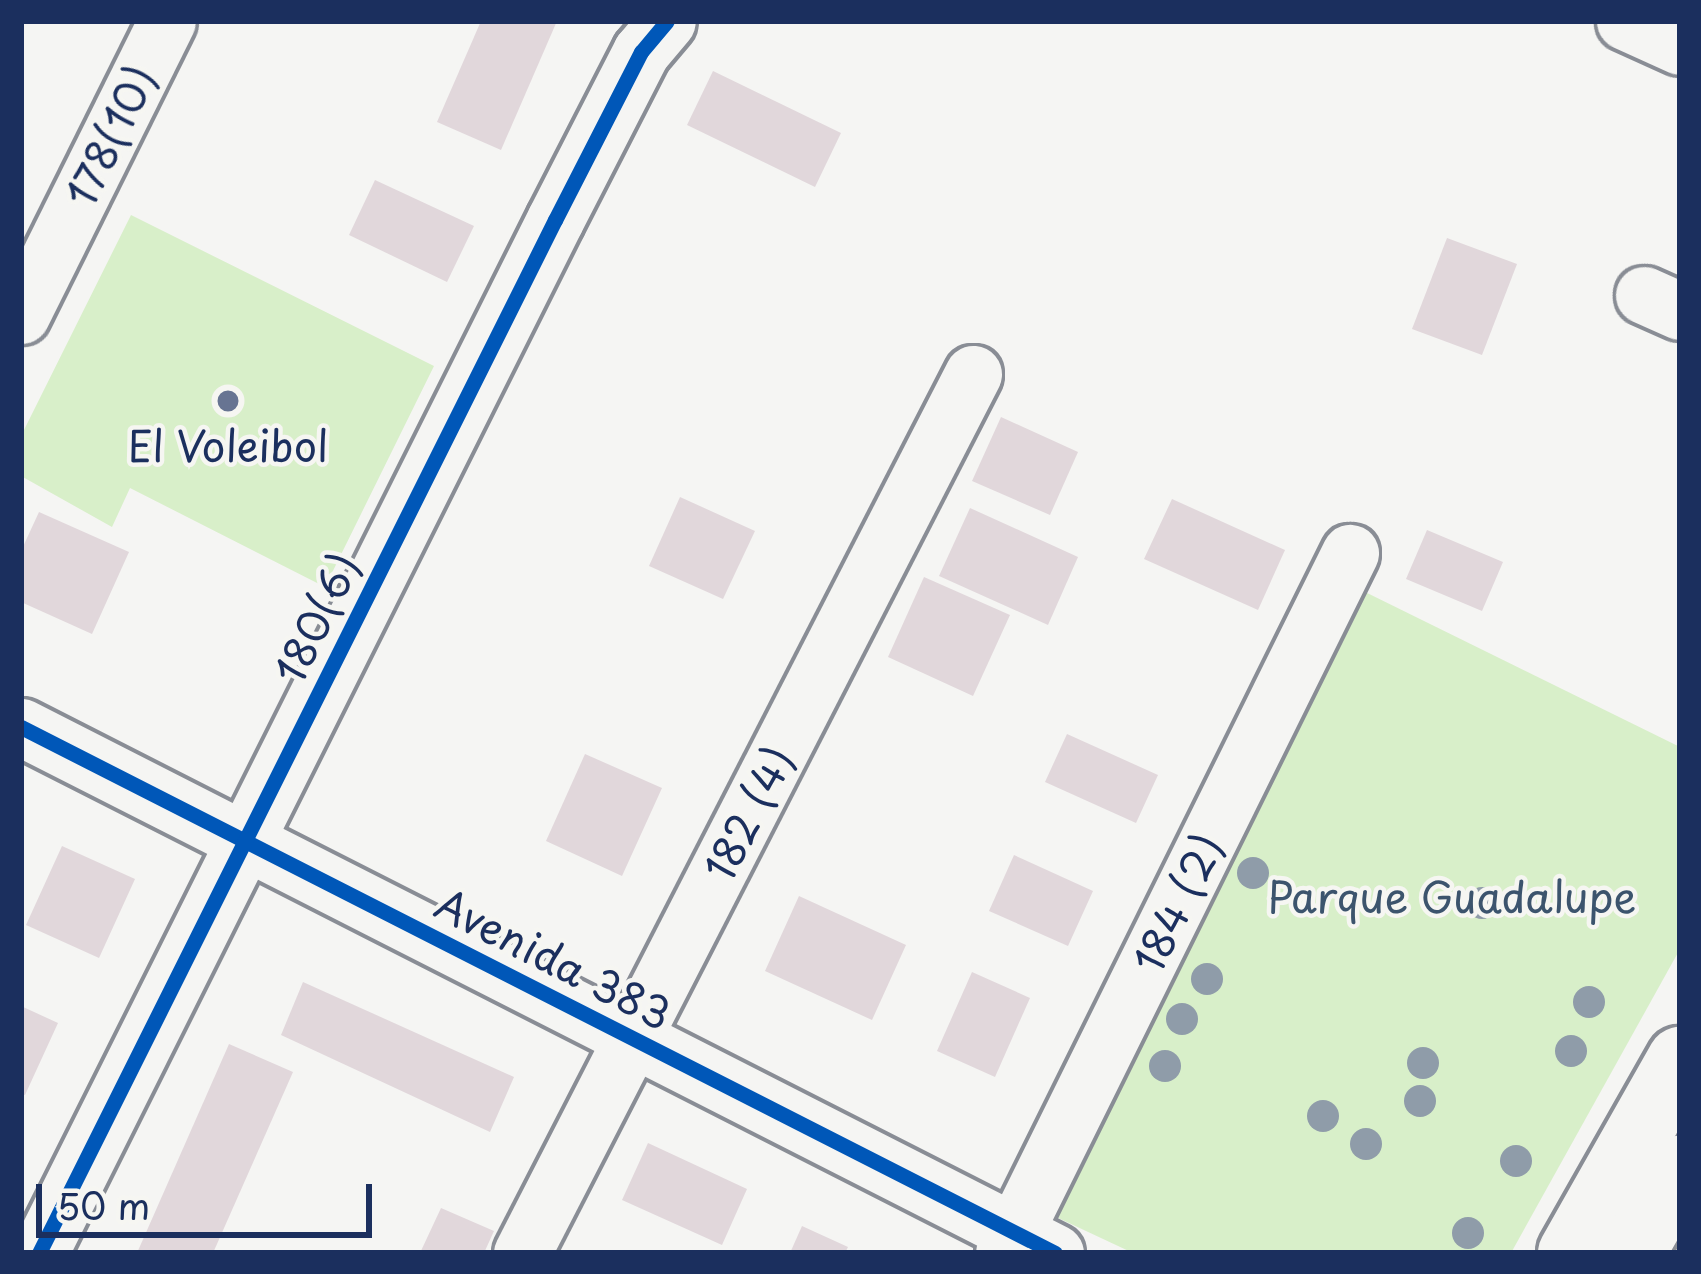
<!DOCTYPE html>
<html>
<head>
<meta charset="utf-8">
<style>
  body { margin:0 }
  #map { position:relative; width:1701px; height:1274px; overflow:hidden; background:#f5f5f3; font-family:"Playpen Sans",sans-serif }
  div>[style] { position:absolute }
  .green>* { inset:0; background:#d8efc9 }
  .building>* { inset:0; background:#e1d7db }
  .roads { filter:drop-shadow(3px 0 #898d95) drop-shadow(-3px 0 #898d95) drop-shadow(0 3px #898d95) drop-shadow(0 -3px #898d95) }
  .minor>* { height:57px; margin:-28.5px; padding:0 28.5px; transform-origin:28.5px; border-radius:28.5px; background:#f5f5f3 }
  .major>* { height:66px; margin:-33px; padding:0 33px; transform-origin:33px; border-radius:33px; background:#f5f5f3 }
  .cycleway>* { height:15px; margin:-7.5px; padding:0 7.5px; transform-origin:7.5px; border-radius:7.5px; background:#0057b8 }
  .trees>* { width:32px; height:32px; margin:-16px; border-radius:50%; background:#8f9ca9 }
  .dots>* { width:33px; height:33px; translate:-50% -50%; box-sizing:border-box; border:6px solid #f6f6f2; border-radius:50% }
  span { translate:-50% -50%; white-space:nowrap; text-align:center; line-height:1.15; -webkit-text-stroke:9px #f6f6f2; paint-order:stroke }
  .street-label { font-size:42px; color:#1b2f5e }
  .poi-label { font-size:42px; color:#1b2f5e }
  .park-label { font-size:42px; color:#3c546d }
  .frame { position:absolute; inset:0; border:24px solid #1b2f5e; pointer-events:none }
  .scale { position:absolute; left:36px; top:1184px; width:336px; height:54px; box-sizing:border-box; border:6px solid #1b2f5e; border-top:0; padding-left:15px; font-size:36px; line-height:42px; white-space:nowrap; color:#1b2f5e; -webkit-text-stroke:9px #f6f6f2; paint-order:stroke }
</style>
</head>
<body>
<div id="map">
  <div class="green">
    <i style="clip-path:polygon(131px 215px,434px 366px,325px 587px,130px 488px,112px 527px,21px 476px,21px 436px)"></i>
    <i style="clip-path:polygon(1357px 588px,1680px 747px,1680px 949px,1511px 1253px,1133px 1253px,1039px 1209px)"></i>
  </div>
  <div class="building">
    <i style="clip-path:polygon(481px 21px,557px 21px,501px 150px,437px 122px)"></i>
    <i style="clip-path:polygon(713px 71px,841px 133px,815px 187px,687px 125px)"></i>
    <i style="clip-path:polygon(375px 180px,474px 226px,447px 282px,349px 235px)"></i>
    <i style="clip-path:polygon(1447px 238px,1517px 264px,1482px 355px,1412px 329px)"></i>
    <i style="clip-path:polygon(1001px 417px,1078px 452px,1050px 515px,972px 481px)"></i>
    <i style="clip-path:polygon(680px 497px,755px 531px,723px 599px,649px 566px)"></i>
    <i style="clip-path:polygon(1172px 499px,1285px 550px,1258px 610px,1144px 559px)"></i>
    <i style="clip-path:polygon(970px 508px,1078px 557px,1048px 625px,939px 576px)"></i>
    <i style="clip-path:polygon(39px 512px,129px 552px,92px 634px,21px 602px,21px 551px)"></i>
    <i style="clip-path:polygon(1427px 530px,1503px 562px,1482px 611px,1406px 579px)"></i>
    <i style="clip-path:polygon(924px 577px,1010px 615px,973px 696px,888px 657px)"></i>
    <i style="clip-path:polygon(1067px 734px,1158px 775px,1136px 823px,1045px 782px)"></i>
    <i style="clip-path:polygon(585px 754px,662px 788px,622px 876px,546px 841px)"></i>
    <i style="clip-path:polygon(62px 846px,135px 879px,99px 958px,26px 925px)"></i>
    <i style="clip-path:polygon(1014px 855px,1093px 891px,1068px 946px,989px 911px)"></i>
    <i style="clip-path:polygon(799px 896px,906px 945px,872px 1020px,765px 971px)"></i>
    <i style="clip-path:polygon(972px 972px,1030px 998px,995px 1077px,937px 1051px)"></i>
    <i style="clip-path:polygon(303px 982px,514px 1077px,490px 1132px,281px 1035px)"></i>
    <i style="clip-path:polygon(21px 1006px,58px 1023px,25px 1095px,21px 1094px)"></i>
    <i style="clip-path:polygon(229px 1044px,293px 1072px,213px 1253px,137px 1253px)"></i>
    <i style="clip-path:polygon(648px 1143px,747px 1189px,722px 1245px,622px 1200px)"></i>
    <i style="clip-path:polygon(441px 1208px,494px 1231px,484px 1253px,420px 1253px)"></i>
    <i style="clip-path:polygon(802px 1226px,848px 1247px,845px 1253px,790px 1253px)"></i>
  </div>
  <div class="roads">
    <div class="minor">
      <i style="left:1625px;top:21px;width:60px;rotate:24.4deg"></i>
      <i style="left:1644px;top:295px;width:39px;rotate:24deg"></i>
      <i style="left:21px;top:315px;width:328px;rotate:-63.6deg"></i>
      <i style="left:21px;top:727px;width:1160px;rotate:26.96deg"></i>
      <i style="left:39px;top:1253px;width:1155px;rotate:-63.46deg"></i>
      <i style="left:555px;top:220px;width:189px;rotate:-62.9deg"></i>
      <i style="left:641px;top:52px;width:40px;rotate:-50deg"></i>
      <i style="left:522px;top:1253px;width:988px;rotate:-62.84deg"></i>
      <i style="left:1004px;top:1253px;width:781px;rotate:-63.7deg"></i>
    </div>
    <div class="major">
      <i style="left:1571px;top:1253px;width:222px;rotate:-60.5deg"></i>
      <i style="left:1632px;top:1253px;width:97px;rotate:-60.3deg"></i>
    </div>
  </div>
  <div class="cycleway">
    <i style="left:21px;top:727px;width:1160px;rotate:26.96deg"></i>
    <i style="left:39px;top:1253px;width:1155px;rotate:-63.46deg"></i>
    <i style="left:555px;top:220px;width:189px;rotate:-62.9deg"></i>
    <i style="left:641px;top:52px;width:40px;rotate:-50deg"></i>
  </div>
  <div class="trees">
    <i style="left:1253px;top:873px"></i>
    <i style="left:1482px;top:903px"></i>
    <i style="left:1207px;top:979px"></i>
    <i style="left:1589px;top:1002px"></i>
    <i style="left:1182px;top:1019px"></i>
    <i style="left:1571px;top:1051px"></i>
    <i style="left:1423px;top:1063px"></i>
    <i style="left:1165px;top:1066px"></i>
    <i style="left:1420px;top:1101px"></i>
    <i style="left:1323px;top:1116px"></i>
    <i style="left:1366px;top:1144px"></i>
    <i style="left:1516px;top:1161px"></i>
    <i style="left:1468px;top:1233px"></i>
  </div>
  <div class="dots">
    <i style="left:228px;top:401px;background:#677492"></i>
  </div>
  <div class="street-label">
    <span style="left:110px;top:136px;rotate:-64deg">178(10)</span>
    <span style="left:316px;top:618px;rotate:-64deg">180(6)</span>
    <span style="left:748px;top:813px;rotate:-63deg">182 (4)</span>
    <span style="left:1177px;top:903px;rotate:-64deg">184 (2)</span>
    <span style="left:554px;top:958px;rotate:27deg">Avenida 383</span>
  </div>
  <div class="poi-label">
    <span style="left:228px;top:445px">El Voleibol</span>
  </div>
  <div class="park-label">
    <span style="left:1452px;top:896px">Parque Guadalupe</span>
  </div>
  <div class="frame"></div>
  <div class="scale">50 m</div>
</div>
</body>
</html>
